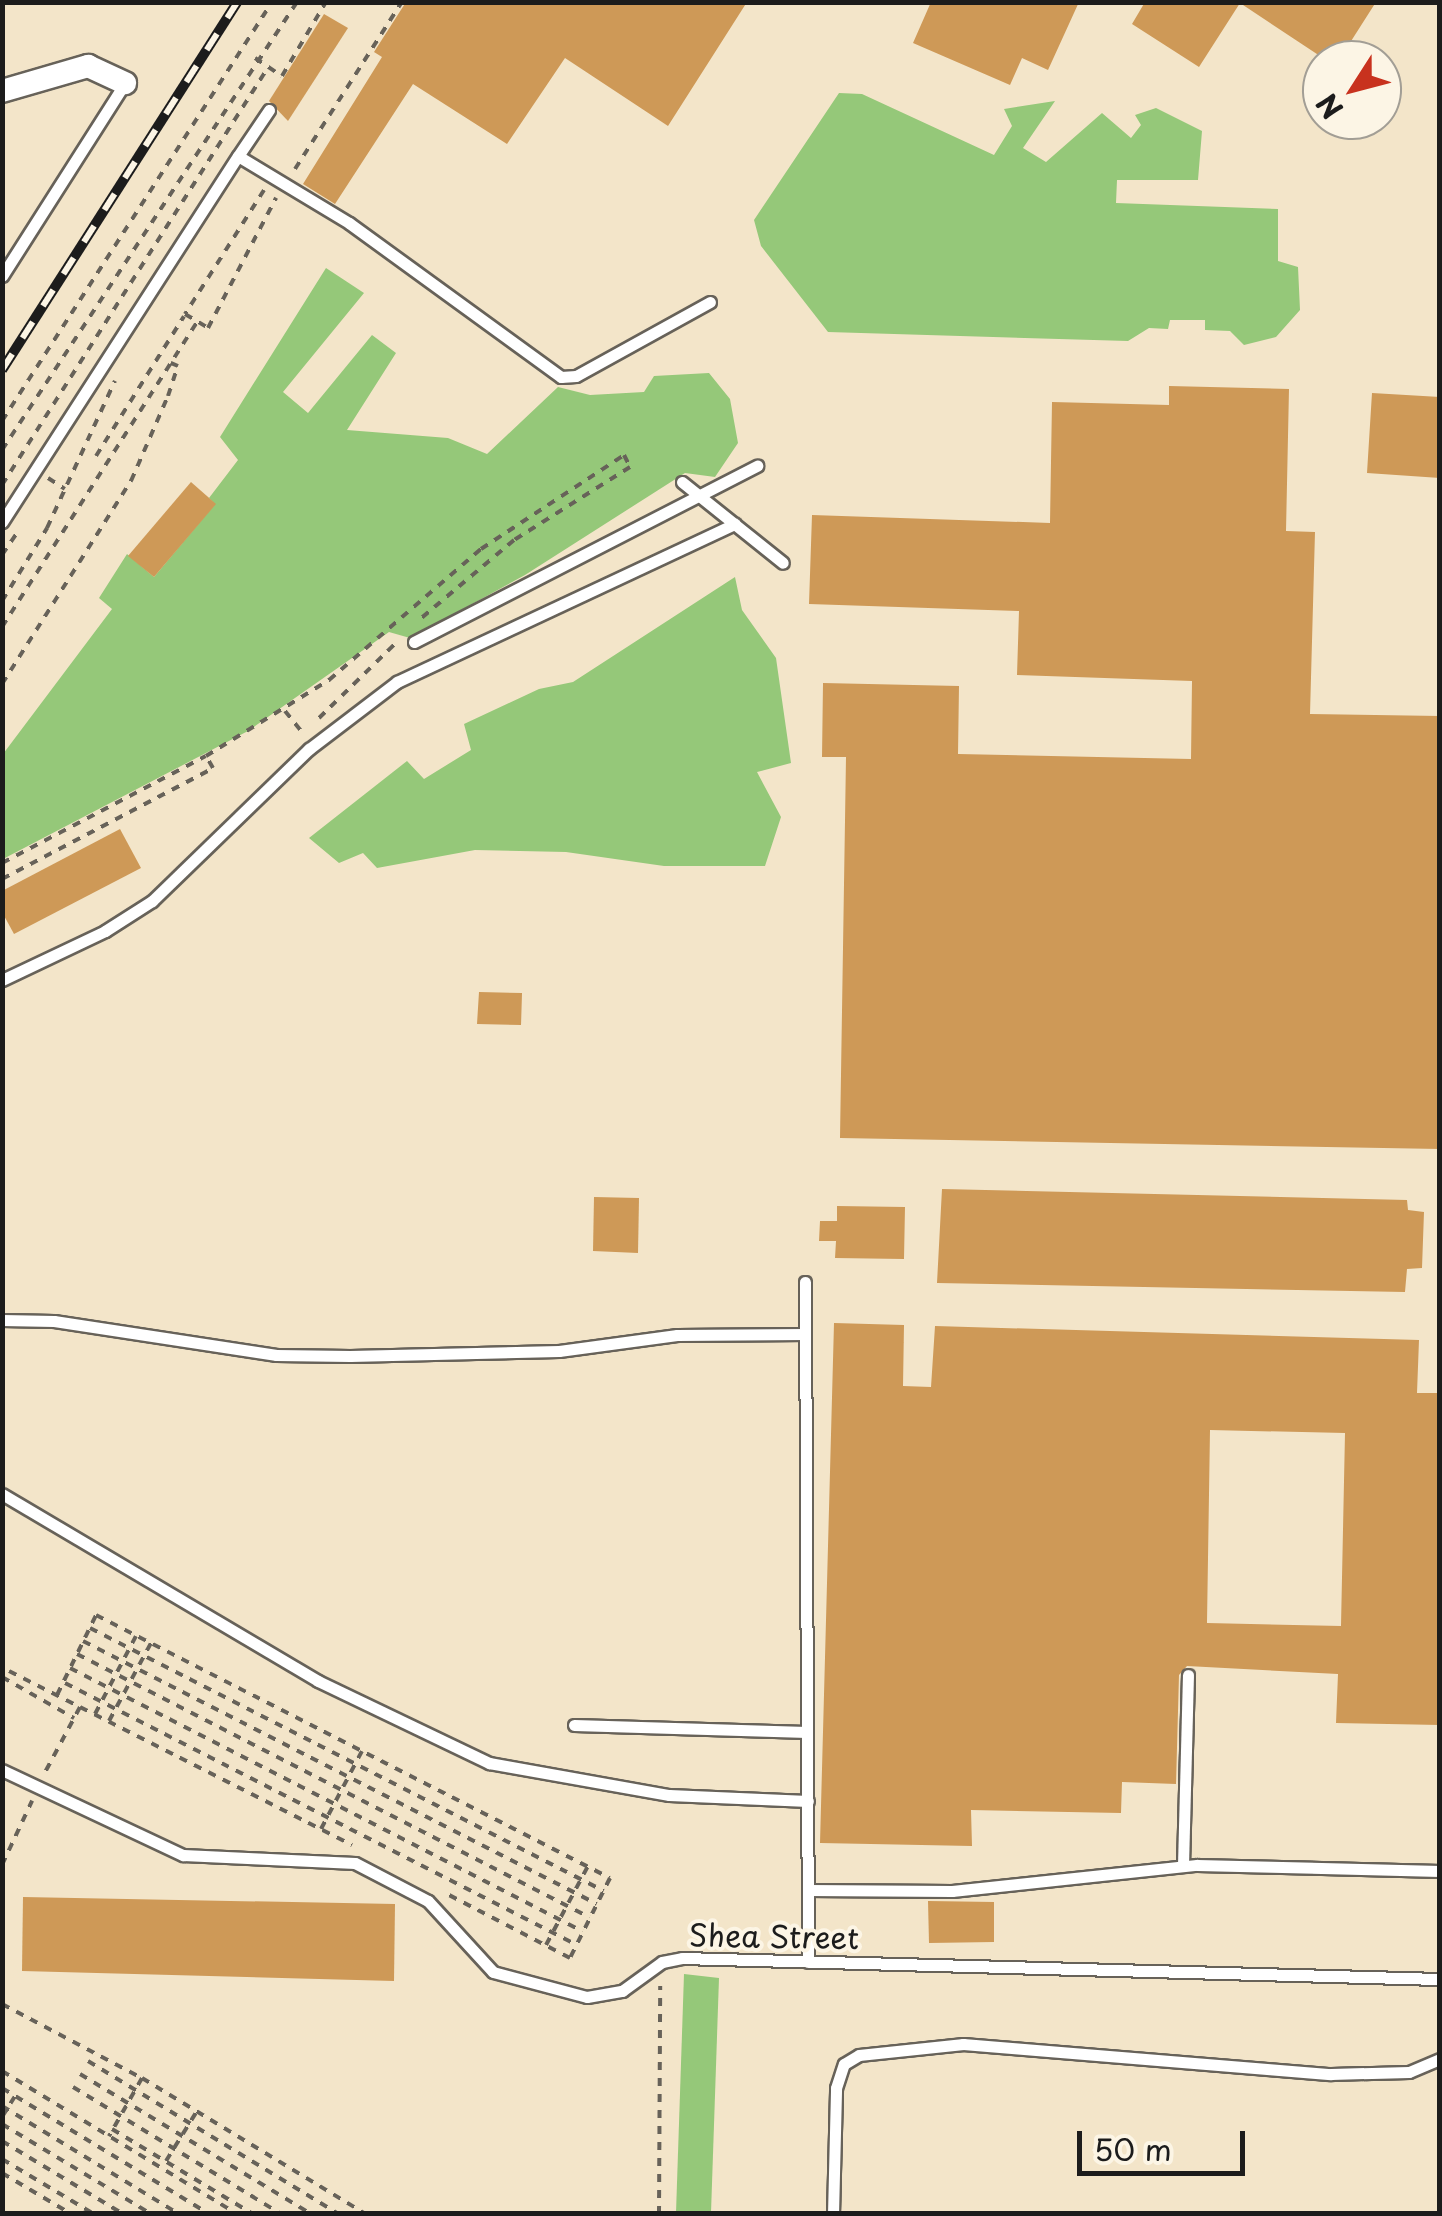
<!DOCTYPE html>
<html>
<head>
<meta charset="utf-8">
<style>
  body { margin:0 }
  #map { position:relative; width:1442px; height:2216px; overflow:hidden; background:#f3e5c9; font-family:"Playpen Sans",sans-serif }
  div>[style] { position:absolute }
  .green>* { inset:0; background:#95c879 }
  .building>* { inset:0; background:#ce9957 }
  .path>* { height:4px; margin-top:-2px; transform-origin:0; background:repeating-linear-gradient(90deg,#676259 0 8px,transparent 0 16px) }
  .roads { filter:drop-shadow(2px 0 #676259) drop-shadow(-2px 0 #676259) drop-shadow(0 2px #676259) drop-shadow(0 -2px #676259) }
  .service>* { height:11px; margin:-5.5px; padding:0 5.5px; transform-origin:5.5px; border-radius:5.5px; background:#fff }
  .minor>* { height:22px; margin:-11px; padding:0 11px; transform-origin:11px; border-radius:11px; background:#fff }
  .rail>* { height:10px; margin-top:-5px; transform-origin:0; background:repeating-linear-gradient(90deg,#fcf5e5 0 19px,#1c1c1c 0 38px); box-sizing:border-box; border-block:2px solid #1c1c1c }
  span { translate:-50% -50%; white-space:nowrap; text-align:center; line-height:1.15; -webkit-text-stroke:8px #fcf5e5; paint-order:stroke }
  .street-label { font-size:30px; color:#1c1c1c }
  .frame { position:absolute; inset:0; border:5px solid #1c1c1c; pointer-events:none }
  .north { position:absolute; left:1302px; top:40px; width:100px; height:100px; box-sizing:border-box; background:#fcf5e5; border:2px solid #a29e95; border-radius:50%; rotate:234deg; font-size:28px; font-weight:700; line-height:40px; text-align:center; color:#1c1c1c }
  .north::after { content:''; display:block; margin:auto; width:35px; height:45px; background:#c8321e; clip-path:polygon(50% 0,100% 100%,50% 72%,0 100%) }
  .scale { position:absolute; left:1077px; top:2131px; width:168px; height:45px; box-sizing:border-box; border:5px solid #1c1c1c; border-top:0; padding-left:12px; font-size:30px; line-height:35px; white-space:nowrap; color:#1c1c1c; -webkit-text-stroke:8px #fcf5e5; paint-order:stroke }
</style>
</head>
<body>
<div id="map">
  <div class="green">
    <i style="clip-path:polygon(839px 93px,862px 94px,994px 155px,1012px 126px,1004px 109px,1055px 101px,1023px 148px,1046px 162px,1102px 113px,1131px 138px,1141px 125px,1135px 115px,1156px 108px,1202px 131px,1198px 180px,1117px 180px,1116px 203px,1278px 209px,1278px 261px,1298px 267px,1300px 310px,1276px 337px,1244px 345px,1230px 331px,1205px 330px,1205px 320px,1170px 320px,1168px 329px,1149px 328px,1128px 341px,828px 332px,761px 246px,754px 220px)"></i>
    <i style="clip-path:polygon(326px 268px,364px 293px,283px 392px,308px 413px,372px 335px,396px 353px,347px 430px,448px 438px,487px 454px,558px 387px,590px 395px,644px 392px,654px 376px,709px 373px,730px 399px,738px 443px,715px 477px,685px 473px,525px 575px,410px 638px,389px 632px,248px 731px,3px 859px,3px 754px,112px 609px,99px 598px,127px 554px,154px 577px,215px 504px,209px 498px,238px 460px,220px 437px)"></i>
    <i style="clip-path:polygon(735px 577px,742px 610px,776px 658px,791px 763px,757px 772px,781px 817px,765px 866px,664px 866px,566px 852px,475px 850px,377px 868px,363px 853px,339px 863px,309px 838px,407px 761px,424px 779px,471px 750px,464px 724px,539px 689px,573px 682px)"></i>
    <i style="clip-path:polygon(684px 1974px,719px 1978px,711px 2213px,676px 2213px)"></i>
  </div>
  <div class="building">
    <i style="clip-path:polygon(406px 2px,747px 2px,668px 126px,565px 58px,507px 144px,413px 84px,335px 204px,303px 184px,382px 57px,374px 52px)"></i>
    <i style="clip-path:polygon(931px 2px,1079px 2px,1048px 70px,1022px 58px,1010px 85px,913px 43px)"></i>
    <i style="clip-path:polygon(1145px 2px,1376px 2px,1339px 60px,1326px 60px,1240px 3px,1199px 67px,1132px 24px)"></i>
    <i style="clip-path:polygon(324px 14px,348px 28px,288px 121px,269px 101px)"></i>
    <i style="clip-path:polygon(1169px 386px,1289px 389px,1286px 531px,1315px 532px,1310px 714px,1440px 716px,1440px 1149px,840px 1138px,846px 757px,822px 757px,823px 683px,959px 686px,958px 754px,1191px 759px,1192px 681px,1017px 675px,1019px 611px,809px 604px,812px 515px,1050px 523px,1052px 402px,1169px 405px)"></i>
    <i style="clip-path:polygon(1372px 393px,1440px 397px,1440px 478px,1367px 473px)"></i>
    <i style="clip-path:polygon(191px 482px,216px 504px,154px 577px,128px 556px)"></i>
    <i style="clip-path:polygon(120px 829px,141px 868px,14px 934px,2px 912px,2px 891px)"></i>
    <i style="clip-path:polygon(479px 992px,522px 993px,521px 1025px,477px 1024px)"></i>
    <i style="clip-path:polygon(942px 1189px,1407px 1200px,1408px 1210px,1424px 1212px,1422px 1268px,1407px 1269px,1405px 1292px,937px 1283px)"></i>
    <i style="clip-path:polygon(594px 1197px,639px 1198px,638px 1253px,593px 1251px)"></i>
    <i style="clip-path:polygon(837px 1206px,905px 1207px,904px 1259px,835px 1258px,836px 1241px,819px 1241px,820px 1221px,837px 1221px)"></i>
    <i style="clip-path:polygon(evenodd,834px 1323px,904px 1325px,903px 1386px,931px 1387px,935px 1326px,1419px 1340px,1417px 1393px,1440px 1393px,1440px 1725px,1336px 1723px,1338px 1674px,1187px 1666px,1179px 1675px,1176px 1784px,1122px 1782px,1121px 1813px,971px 1810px,972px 1846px,820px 1843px,834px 1323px,1210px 1430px,1345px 1433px,1341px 1626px,1207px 1623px,1210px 1430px)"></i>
    <i style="clip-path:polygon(23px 1897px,395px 1904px,394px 1981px,22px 1971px)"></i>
    <i style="clip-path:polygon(928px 1901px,994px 1902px,994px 1942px,929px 1943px)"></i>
  </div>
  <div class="path">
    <i style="left:255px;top:58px;width:32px;rotate:34deg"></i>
    <i style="left:282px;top:76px;width:86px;rotate:-59.3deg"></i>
    <i style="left:295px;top:169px;width:198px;rotate:-57.4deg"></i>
    <i style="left:264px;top:190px;width:147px;rotate:122.5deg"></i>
    <i style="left:185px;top:314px;width:27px;rotate:31deg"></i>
    <i style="left:208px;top:328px;width:147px;rotate:-62.4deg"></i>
    <i style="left:2px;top:421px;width:498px;rotate:-57.2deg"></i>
    <i style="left:2px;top:450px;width:536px;rotate:-56.64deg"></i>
    <i style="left:96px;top:456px;width:165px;rotate:-57.8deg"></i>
    <i style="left:48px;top:478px;width:20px;rotate:33deg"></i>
    <i style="left:2px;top:485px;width:495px;rotate:-57.5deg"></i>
    <i style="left:2px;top:555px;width:25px;rotate:-56deg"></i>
    <i style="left:2px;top:601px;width:86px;rotate:-58.3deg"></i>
    <i style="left:47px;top:528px;width:162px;rotate:-65.2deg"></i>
    <i style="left:2px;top:627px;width:362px;rotate:-57.4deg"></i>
    <i style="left:2px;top:684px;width:241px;rotate:-57.6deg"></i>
    <i style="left:131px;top:481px;width:93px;rotate:-66.5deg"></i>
    <i style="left:168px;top:396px;width:32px;rotate:-72deg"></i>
    <i style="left:178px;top:366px;width:8px;rotate:-157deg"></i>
    <i style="left:285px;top:711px;width:28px;rotate:51deg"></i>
    <i style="left:319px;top:718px;width:110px;rotate:-44.3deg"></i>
    <i style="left:2px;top:863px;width:230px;rotate:-27.7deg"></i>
    <i style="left:2px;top:879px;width:238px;rotate:-27.7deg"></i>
    <i style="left:213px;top:768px;width:14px;rotate:-120deg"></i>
    <i style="left:206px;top:756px;width:145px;rotate:-31.7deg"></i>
    <i style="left:329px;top:680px;width:201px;rotate:-40.8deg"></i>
    <i style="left:481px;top:549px;width:171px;rotate:-33.3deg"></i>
    <i style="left:624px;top:455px;width:13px;rotate:63deg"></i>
    <i style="left:630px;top:467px;width:137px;rotate:147.8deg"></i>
    <i style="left:514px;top:540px;width:124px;rotate:139.9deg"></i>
    <i style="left:2px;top:916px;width:6px;rotate:90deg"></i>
    <i style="left:90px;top:1628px;width:577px;rotate:27.1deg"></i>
    <i style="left:83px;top:1641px;width:577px;rotate:27.1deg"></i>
    <i style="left:77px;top:1654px;width:576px;rotate:27.19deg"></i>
    <i style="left:70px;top:1668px;width:576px;rotate:27.19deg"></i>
    <i style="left:9px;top:1671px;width:80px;rotate:26.9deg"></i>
    <i style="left:80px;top:1707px;width:76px;rotate:118.2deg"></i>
    <i style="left:2px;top:1677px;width:83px;rotate:29.7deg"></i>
    <i style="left:65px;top:1683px;width:575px;rotate:27.1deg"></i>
    <i style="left:57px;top:1695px;width:89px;rotate:-64deg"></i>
    <i style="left:96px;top:1615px;width:577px;rotate:27.1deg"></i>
    <i style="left:610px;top:1878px;width:89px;rotate:116.6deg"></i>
    <i style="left:570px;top:1958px;width:141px;rotate:-152.5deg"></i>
    <i style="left:80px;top:1707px;width:305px;rotate:26.9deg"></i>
    <i style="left:95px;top:1714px;width:88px;rotate:-62.3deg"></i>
    <i style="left:109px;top:1721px;width:89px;rotate:-61.7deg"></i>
    <i style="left:321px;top:1829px;width:88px;rotate:-62.3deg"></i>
    <i style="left:2px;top:1865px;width:71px;rotate:-64.9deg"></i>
    <i style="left:546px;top:1945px;width:89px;rotate:-62deg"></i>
    <i style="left:2px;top:2004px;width:158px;rotate:27.9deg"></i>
    <i style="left:142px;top:2078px;width:67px;rotate:119.6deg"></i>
    <i style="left:88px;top:2061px;width:294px;rotate:31.4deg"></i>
    <i style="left:2px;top:2071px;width:275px;rotate:31.3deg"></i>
    <i style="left:80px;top:2074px;width:270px;rotate:31.2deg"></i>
    <i style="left:142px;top:2078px;width:262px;rotate:31.3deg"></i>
    <i style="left:73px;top:2087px;width:244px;rotate:31.4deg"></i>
    <i style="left:2px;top:2088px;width:242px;rotate:31.3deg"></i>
    <i style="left:2px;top:2106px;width:207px;rotate:31.4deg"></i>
    <i style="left:2px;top:2117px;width:25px;rotate:-58deg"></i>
    <i style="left:2px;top:2124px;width:174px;rotate:31.1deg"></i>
    <i style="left:112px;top:2129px;width:165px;rotate:31.1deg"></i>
    <i style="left:2px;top:2141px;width:141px;rotate:31.1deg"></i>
    <i style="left:2px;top:2159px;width:107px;rotate:30.9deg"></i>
    <i style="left:166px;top:2161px;width:59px;rotate:-58.2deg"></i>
    <i style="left:2px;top:2173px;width:80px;rotate:30.7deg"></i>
    <i style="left:659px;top:2214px;width:228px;rotate:-89.7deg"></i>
  </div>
  <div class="roads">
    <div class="service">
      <i style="left:269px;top:110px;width:55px;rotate:124deg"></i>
      <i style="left:238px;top:156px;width:130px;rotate:31.1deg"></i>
      <i style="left:349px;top:223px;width:262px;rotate:36deg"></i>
      <i style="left:561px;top:377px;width:15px;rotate:-4deg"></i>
      <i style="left:576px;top:376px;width:153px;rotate:-28.9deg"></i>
      <i style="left:2px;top:276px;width:229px;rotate:-57.5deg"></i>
      <i style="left:682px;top:482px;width:129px;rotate:38.7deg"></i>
      <i style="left:2px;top:522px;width:435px;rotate:-57.2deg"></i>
      <i style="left:414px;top:642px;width:386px;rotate:-27.2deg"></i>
      <i style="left:2px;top:980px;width:114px;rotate:-25.4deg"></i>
      <i style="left:105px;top:931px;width:56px;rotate:-32.6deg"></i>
      <i style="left:152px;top:901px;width:219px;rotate:-44.1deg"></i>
      <i style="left:309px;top:749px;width:111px;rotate:-37.3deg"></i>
      <i style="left:397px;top:682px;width:373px;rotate:-25.1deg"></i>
      <i style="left:805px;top:1282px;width:680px;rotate:89.75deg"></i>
      <i style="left:2px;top:1320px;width:52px;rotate:1.1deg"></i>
      <i style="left:54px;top:1321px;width:225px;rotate:8.7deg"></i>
      <i style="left:276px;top:1355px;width:74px;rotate:0.8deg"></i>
      <i style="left:350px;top:1356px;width:209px;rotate:-1.4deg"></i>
      <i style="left:559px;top:1351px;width:119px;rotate:-7.7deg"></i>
      <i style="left:677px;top:1335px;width:128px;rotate:-0.4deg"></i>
      <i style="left:2px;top:1494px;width:367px;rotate:30.6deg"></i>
      <i style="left:318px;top:1681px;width:190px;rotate:25.6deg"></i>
      <i style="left:489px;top:1763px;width:183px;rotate:10.1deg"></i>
      <i style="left:669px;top:1795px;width:139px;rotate:2.5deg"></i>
      <i style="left:574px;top:1725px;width:233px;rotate:1.7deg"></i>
      <i style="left:2px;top:1770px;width:200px;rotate:25.2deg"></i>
      <i style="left:183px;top:1855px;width:172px;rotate:2.7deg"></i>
      <i style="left:355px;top:1863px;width:82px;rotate:27.5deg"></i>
      <i style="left:428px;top:1901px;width:96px;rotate:47.5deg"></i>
      <i style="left:493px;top:1972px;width:97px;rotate:14.9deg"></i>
      <i style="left:587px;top:1997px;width:36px;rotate:-10deg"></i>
      <i style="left:622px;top:1991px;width:49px;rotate:-35.9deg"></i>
      <i style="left:662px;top:1962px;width:20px;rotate:-11deg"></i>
      <i style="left:682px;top:1958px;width:758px;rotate:1.59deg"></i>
      <i style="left:1183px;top:1865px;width:190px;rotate:-88.5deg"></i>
      <i style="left:808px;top:1890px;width:144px;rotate:0.4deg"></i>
      <i style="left:952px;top:1891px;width:246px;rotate:-6.1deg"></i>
      <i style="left:1197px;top:1865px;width:243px;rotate:1.4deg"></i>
      <i style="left:833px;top:2214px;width:126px;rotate:-88.6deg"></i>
      <i style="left:836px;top:2088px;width:25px;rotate:-72deg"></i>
      <i style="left:844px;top:2064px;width:17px;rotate:-31deg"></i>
      <i style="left:859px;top:2055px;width:105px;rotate:-6deg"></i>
      <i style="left:963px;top:2044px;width:369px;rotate:4.7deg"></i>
      <i style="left:1331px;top:2074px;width:78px;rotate:-1.5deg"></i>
      <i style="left:1409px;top:2072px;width:34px;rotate:-23deg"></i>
    </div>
    <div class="minor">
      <i style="left:2px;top:91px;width:90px;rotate:-16.2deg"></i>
      <i style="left:88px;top:66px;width:41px;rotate:24.7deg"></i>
    </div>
  </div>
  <div class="rail">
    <i style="left:2px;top:370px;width:437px;rotate:-57.4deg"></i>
  </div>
  <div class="street-label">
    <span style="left:774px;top:1936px;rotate:1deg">Shea Street</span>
  </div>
  <div class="frame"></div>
  <div class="north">N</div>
  <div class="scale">50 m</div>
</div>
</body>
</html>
